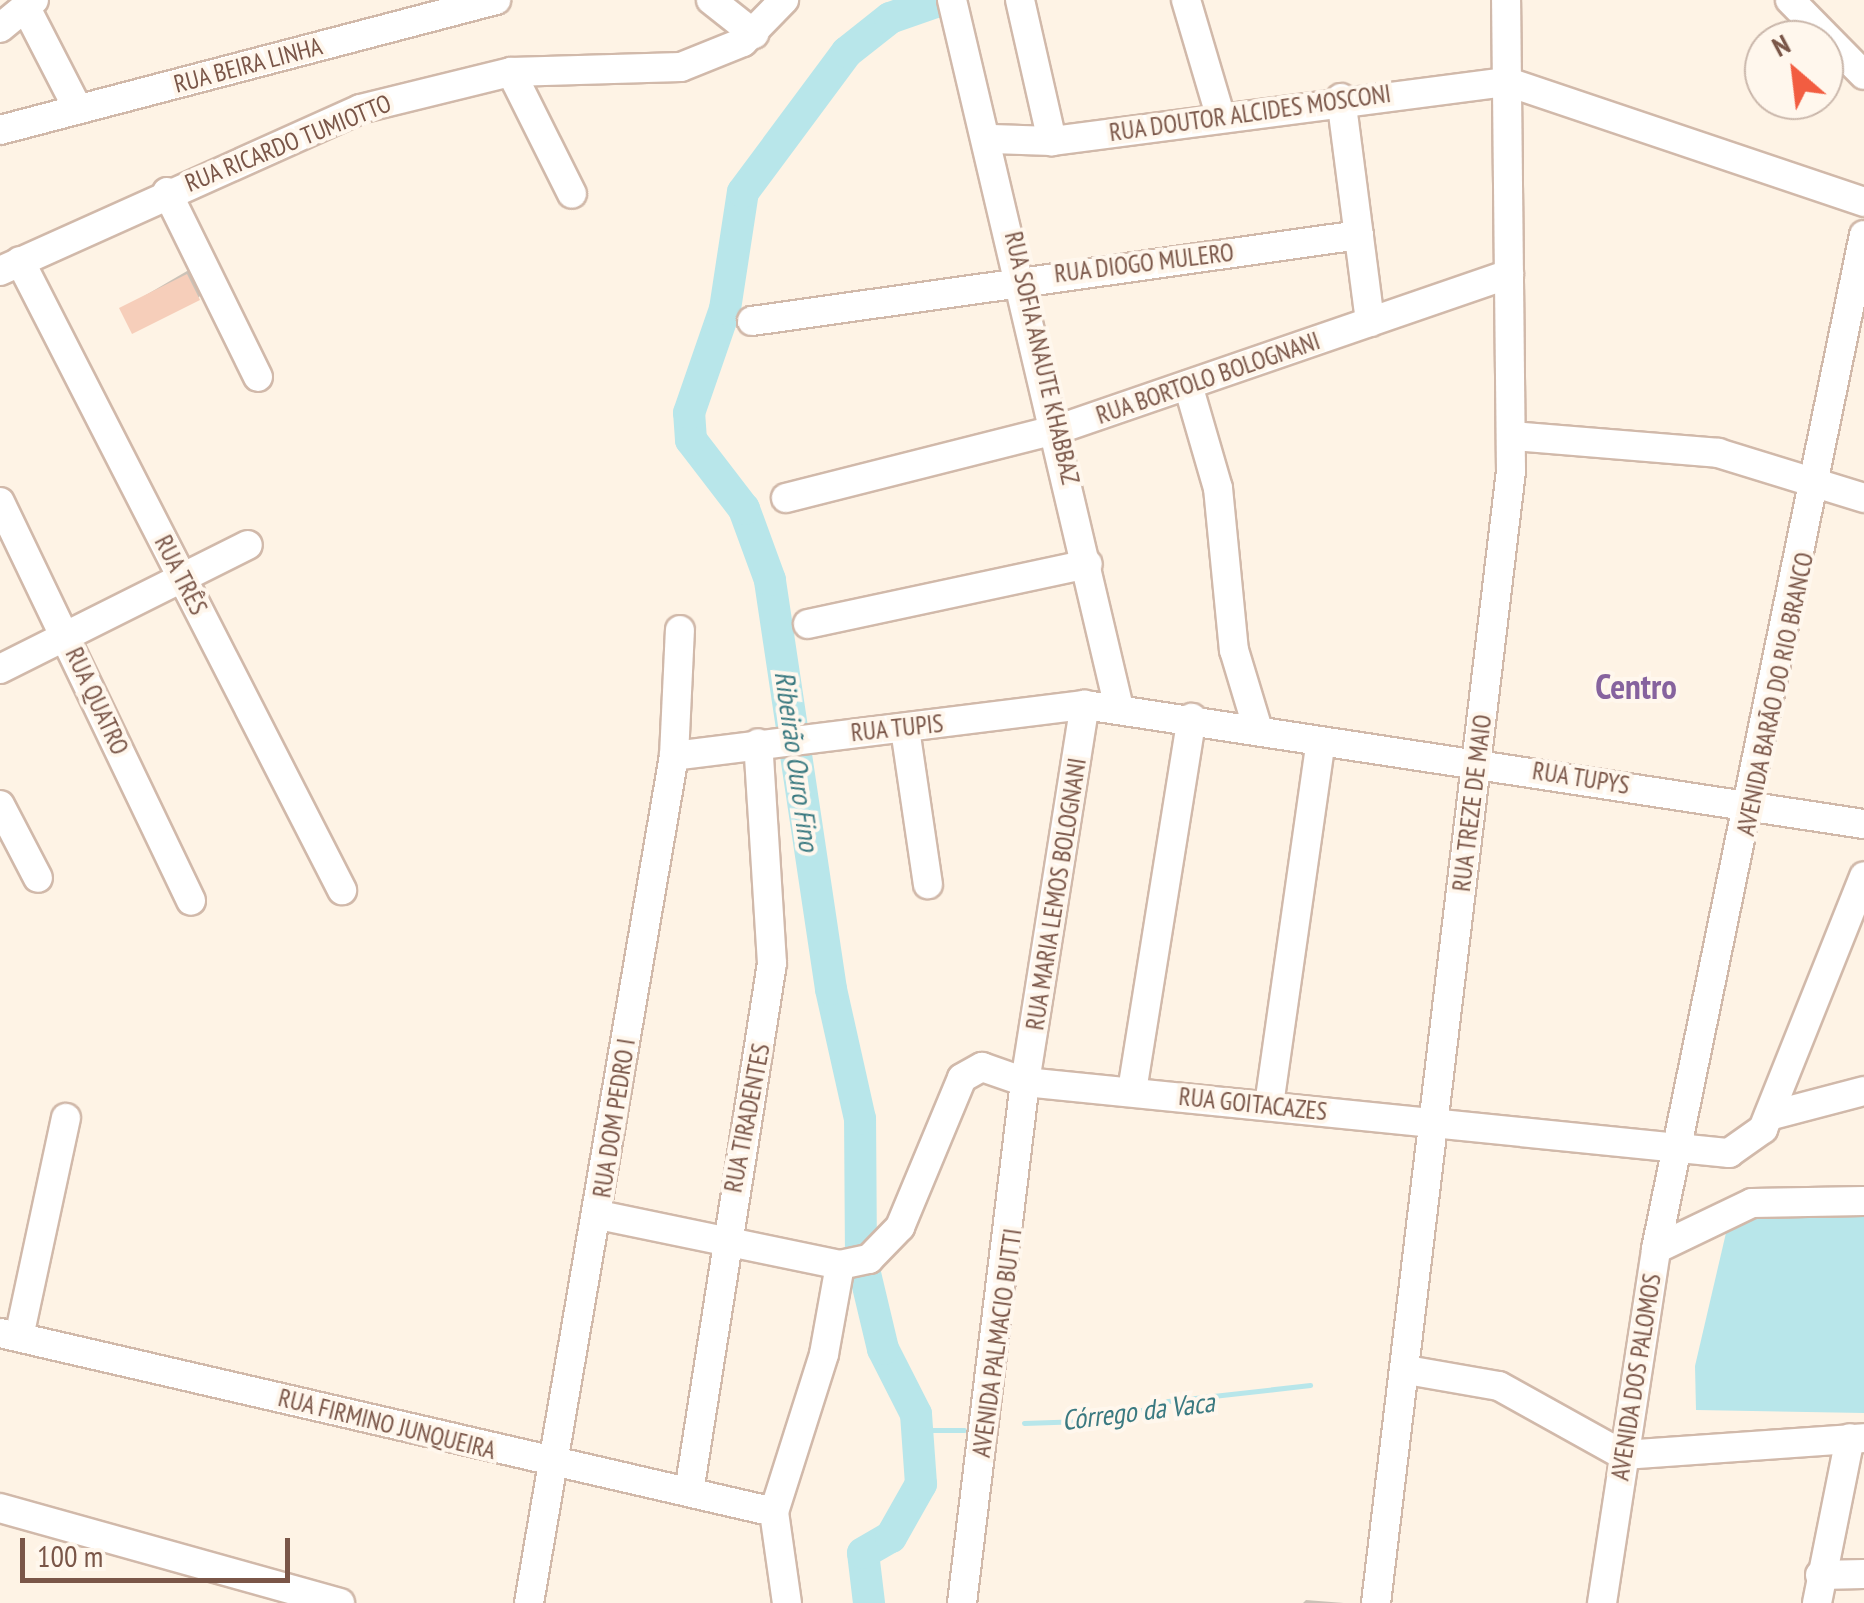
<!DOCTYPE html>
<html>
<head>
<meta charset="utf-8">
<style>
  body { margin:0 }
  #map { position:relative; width:1864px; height:1603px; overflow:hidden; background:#fef3e5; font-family:"PT Sans Narrow",sans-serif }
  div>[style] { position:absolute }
  .water>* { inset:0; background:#b8e6ea }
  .shadow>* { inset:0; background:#0003 }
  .stream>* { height:5px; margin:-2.5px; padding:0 2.5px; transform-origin:2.5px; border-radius:2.5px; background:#b8e6ea }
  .river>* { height:32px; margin:-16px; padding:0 16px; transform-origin:16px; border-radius:16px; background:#b8e6ea }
  .building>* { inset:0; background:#f6ceba }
  .roads { filter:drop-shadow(2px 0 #d1b9aa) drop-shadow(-2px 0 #d1b9aa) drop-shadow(0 2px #d1b9aa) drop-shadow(0 -2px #d1b9aa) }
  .minor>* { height:28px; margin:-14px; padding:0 14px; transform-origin:14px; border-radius:14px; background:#fff }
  span { translate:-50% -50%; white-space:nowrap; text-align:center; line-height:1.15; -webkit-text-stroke:8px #fff7ed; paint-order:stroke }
  .street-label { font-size:25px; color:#7a5648 }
  .water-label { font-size:28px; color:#3a7980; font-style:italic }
  .district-label { font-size:35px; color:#86639e; font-weight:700 }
  .north { position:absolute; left:1744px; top:20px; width:100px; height:100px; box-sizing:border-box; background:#fff7ed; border:2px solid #cab7ab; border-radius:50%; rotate:332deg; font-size:28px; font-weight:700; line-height:40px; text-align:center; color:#7a5648 }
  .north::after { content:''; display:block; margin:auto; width:35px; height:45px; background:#f25d41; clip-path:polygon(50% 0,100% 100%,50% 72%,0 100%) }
  .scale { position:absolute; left:20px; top:1538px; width:270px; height:45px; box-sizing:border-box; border:5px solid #7a5648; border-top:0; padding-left:12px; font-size:30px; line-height:35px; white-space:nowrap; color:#7a5648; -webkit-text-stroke:8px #fff7ed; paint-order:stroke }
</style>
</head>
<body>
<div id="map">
  <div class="water">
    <i style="clip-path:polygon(1750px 1204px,1864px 1214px,1864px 1413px,1696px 1410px,1695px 1366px,1729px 1220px)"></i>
  </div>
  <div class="shadow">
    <i style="clip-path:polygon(199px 264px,210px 286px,198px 298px,122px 309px)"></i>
    <i style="clip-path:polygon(1306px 1600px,1344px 1603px,1303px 1603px)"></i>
  </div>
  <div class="stream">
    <i style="left:1024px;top:1423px;width:88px;rotate:-2deg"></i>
    <i style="left:1112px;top:1420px;width:59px;rotate:-18.7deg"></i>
    <i style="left:1168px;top:1401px;width:143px;rotate:-6.4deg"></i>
    <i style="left:917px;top:1430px;width:47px"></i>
  </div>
  <div class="river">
    <i style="left:869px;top:1603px;width:50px;rotate:-96.8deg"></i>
    <i style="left:863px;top:1553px;width:32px;rotate:-30deg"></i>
    <i style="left:891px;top:1537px;width:61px;rotate:-60.5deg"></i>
    <i style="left:921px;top:1484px;width:70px;rotate:-94.1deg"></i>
    <i style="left:916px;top:1414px;width:73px;rotate:-116.9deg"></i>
    <i style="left:883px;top:1349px;width:95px;rotate:-103.4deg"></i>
    <i style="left:861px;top:1257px;width:138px;rotate:-90.4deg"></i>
    <i style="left:860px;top:1119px;width:133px;rotate:-102.6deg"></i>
    <i style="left:831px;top:989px;width:414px;rotate:-98.5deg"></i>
    <i style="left:770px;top:580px;width:76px;rotate:-110.1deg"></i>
    <i style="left:744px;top:509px;width:87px;rotate:-127.5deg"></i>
    <i style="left:691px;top:440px;width:27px;rotate:-94deg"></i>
    <i style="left:689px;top:413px;width:110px;rotate:-70.9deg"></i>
    <i style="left:725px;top:309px;width:118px;rotate:-81.3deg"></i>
    <i style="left:743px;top:192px;width:174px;rotate:-53.4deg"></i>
    <i style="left:847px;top:52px;width:55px;rotate:-38.3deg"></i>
    <i style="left:890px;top:18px;width:54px;rotate:-19.4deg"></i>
  </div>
  <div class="building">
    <i style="clip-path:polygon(187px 274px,200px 300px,132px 334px,119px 308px)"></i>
  </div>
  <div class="roads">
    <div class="minor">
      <i style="left:711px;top:0;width:55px;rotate:38.3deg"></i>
      <i style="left:952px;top:0;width:727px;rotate:76.73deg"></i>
      <i style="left:1020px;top:0;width:145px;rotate:77.2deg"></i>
      <i style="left:1186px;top:0;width:120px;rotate:73.5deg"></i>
      <i style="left:1790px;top:0;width:105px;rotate:45.4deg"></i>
      <i style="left:26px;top:8px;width:114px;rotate:62.8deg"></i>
      <i style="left:0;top:28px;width:44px;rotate:-39.5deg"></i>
      <i style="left:511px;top:72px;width:136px;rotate:63.4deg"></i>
      <i style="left:1341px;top:98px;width:226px;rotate:82.6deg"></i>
      <i style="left:0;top:130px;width:513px;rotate:-14.69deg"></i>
      <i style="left:992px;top:139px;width:60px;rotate:1.9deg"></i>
      <i style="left:1052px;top:141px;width:460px;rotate:-7.4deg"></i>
      <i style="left:1508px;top:82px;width:376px;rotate:18.6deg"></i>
      <i style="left:167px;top:192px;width:206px;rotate:63.8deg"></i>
      <i style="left:20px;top:261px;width:707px;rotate:62.89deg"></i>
      <i style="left:0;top:271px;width:395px;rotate:-24.2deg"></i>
      <i style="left:360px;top:109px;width:155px;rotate:-13.8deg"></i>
      <i style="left:511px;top:72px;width:170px;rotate:-1.7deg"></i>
      <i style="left:681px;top:67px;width:67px;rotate:-22deg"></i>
      <i style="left:743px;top:42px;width:59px;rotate:-45.7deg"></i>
      <i style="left:752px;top:321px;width:613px;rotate:-8.06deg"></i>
      <i style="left:1188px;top:385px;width:107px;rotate:73.8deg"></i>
      <i style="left:1218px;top:488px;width:163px;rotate:84.4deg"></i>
      <i style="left:1234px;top:650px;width:79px;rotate:73.2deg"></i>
      <i style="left:1513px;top:436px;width:206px;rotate:4.7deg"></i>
      <i style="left:1718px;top:453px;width:153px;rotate:17.1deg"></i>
      <i style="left:786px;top:498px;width:282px;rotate:-14.2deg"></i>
      <i style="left:1059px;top:429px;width:476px;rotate:-19deg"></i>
      <i style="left:0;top:502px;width:442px;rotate:64.4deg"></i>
      <i style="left:808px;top:624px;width:286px;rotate:-12.1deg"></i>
      <i style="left:0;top:669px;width:277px;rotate:-26.6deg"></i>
      <i style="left:905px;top:729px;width:157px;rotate:81.6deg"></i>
      <i style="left:674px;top:756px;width:414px;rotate:-7.1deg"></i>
      <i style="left:1085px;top:705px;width:788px;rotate:8.69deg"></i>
      <i style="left:0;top:805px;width:82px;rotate:62.5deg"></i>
      <i style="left:1132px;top:1091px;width:378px;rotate:-80.9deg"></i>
      <i style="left:1269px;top:1105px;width:364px;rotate:-81.9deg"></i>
      <i style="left:1769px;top:1116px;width:98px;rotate:-14.7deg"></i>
      <i style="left:599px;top:1215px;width:246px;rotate:11.7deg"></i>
      <i style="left:840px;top:1265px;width:30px;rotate:-12deg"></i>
      <i style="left:869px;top:1259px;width:45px;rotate:-45.9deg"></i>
      <i style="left:900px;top:1227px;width:161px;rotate:-67.4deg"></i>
      <i style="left:962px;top:1078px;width:23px;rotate:-29deg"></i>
      <i style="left:982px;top:1067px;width:46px;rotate:19.2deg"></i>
      <i style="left:1025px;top:1082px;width:708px;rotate:5.76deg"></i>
      <i style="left:1729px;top:1153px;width:42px;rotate:-35.2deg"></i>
      <i style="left:1763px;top:1129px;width:272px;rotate:-68.2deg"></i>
      <i style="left:1656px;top:1249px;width:106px;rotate:-25.6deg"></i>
      <i style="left:1752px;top:1203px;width:112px;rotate:-1deg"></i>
      <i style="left:0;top:1333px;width:794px;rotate:13.02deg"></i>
      <i style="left:19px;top:1337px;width:224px;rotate:-77.9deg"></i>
      <i style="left:1407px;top:1370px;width:93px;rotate:9.9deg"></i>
      <i style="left:1499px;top:1386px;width:142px;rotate:29.1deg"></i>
      <i style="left:1623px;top:1455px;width:242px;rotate:-4deg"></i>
      <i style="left:689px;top:1492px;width:535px;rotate:-81.08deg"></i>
      <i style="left:772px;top:963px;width:220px;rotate:-93.6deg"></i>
      <i style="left:0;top:1508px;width:353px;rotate:15.6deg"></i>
      <i style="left:774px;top:1512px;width:166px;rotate:-72.4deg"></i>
      <i style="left:824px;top:1354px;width:90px;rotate:-79.8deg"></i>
      <i style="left:774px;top:1512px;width:92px;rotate:81.9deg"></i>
      <i style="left:1820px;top:1575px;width:44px;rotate:-1.3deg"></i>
      <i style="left:529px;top:1603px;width:859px;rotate:-80.29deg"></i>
      <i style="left:674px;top:756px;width:126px;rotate:-87.3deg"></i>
      <i style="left:962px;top:1603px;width:525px;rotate:-83.11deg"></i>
      <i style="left:1025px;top:1082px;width:382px;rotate:-81deg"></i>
      <i style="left:1376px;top:1603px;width:1140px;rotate:-83.2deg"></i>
      <i style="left:1511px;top:471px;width:471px;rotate:-90.6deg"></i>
      <i style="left:1602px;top:1603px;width:358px;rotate:-81.3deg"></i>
      <i style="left:1656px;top:1249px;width:1035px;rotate:-78.41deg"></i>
      <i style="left:1817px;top:1603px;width:168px;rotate:-78.7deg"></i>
    </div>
  </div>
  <div class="street-label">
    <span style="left:248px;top:65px;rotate:-15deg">RUA BEIRA LINHA</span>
    <span style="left:1250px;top:113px;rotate:-8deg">RUA DOUTOR ALCIDES MOSCONI</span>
    <span style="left:288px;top:143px;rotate:-22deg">RUA RICARDO TUMIOTTO</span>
    <span style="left:1144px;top:263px;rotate:-7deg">RUA DIOGO MULERO</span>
    <span style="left:1042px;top:358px;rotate:77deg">RUA SOFIA ANAUTE KHABBAZ</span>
    <span style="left:1208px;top:378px;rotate:-19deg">RUA BORTOLO BOLOGNANI</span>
    <span style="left:181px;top:575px;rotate:63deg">RUA TRÊS</span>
    <span style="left:1775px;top:694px;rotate:-78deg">AVENIDA BARÃO DO RIO BRANCO</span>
    <span style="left:97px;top:701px;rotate:65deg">RUA QUATRO</span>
    <span style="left:897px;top:728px;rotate:-6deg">RUA TUPIS</span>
    <span style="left:1581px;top:778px;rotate:9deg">RUA TUPYS</span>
    <span style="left:1472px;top:803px;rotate:-83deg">RUA TREZE DE MAIO</span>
    <span style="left:1056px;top:894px;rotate:-81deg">RUA MARIA LEMOS BOLOGNANI</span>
    <span style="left:1253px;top:1104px;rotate:6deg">RUA GOITACAZES</span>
    <span style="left:614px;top:1118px;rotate:-81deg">RUA DOM PEDRO I</span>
    <span style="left:747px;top:1118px;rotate:-79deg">RUA TIRADENTES</span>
    <span style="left:997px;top:1343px;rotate:-82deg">AVENIDA PALMACIO BUTTI</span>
    <span style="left:1636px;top:1377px;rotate:-81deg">AVENIDA DOS PALOMOS</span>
    <span style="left:387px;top:1424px;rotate:14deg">RUA FIRMINO JUNQUEIRA</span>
  </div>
  <div class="water-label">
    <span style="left:797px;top:761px;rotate:82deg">Ribeirão Ouro Fino</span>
    <span style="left:1138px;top:1411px;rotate:-7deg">Córrego da Vaca</span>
  </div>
  <div class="district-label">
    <span style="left:1636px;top:686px">Centro</span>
  </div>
  <div class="north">N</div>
  <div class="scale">100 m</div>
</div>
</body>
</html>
